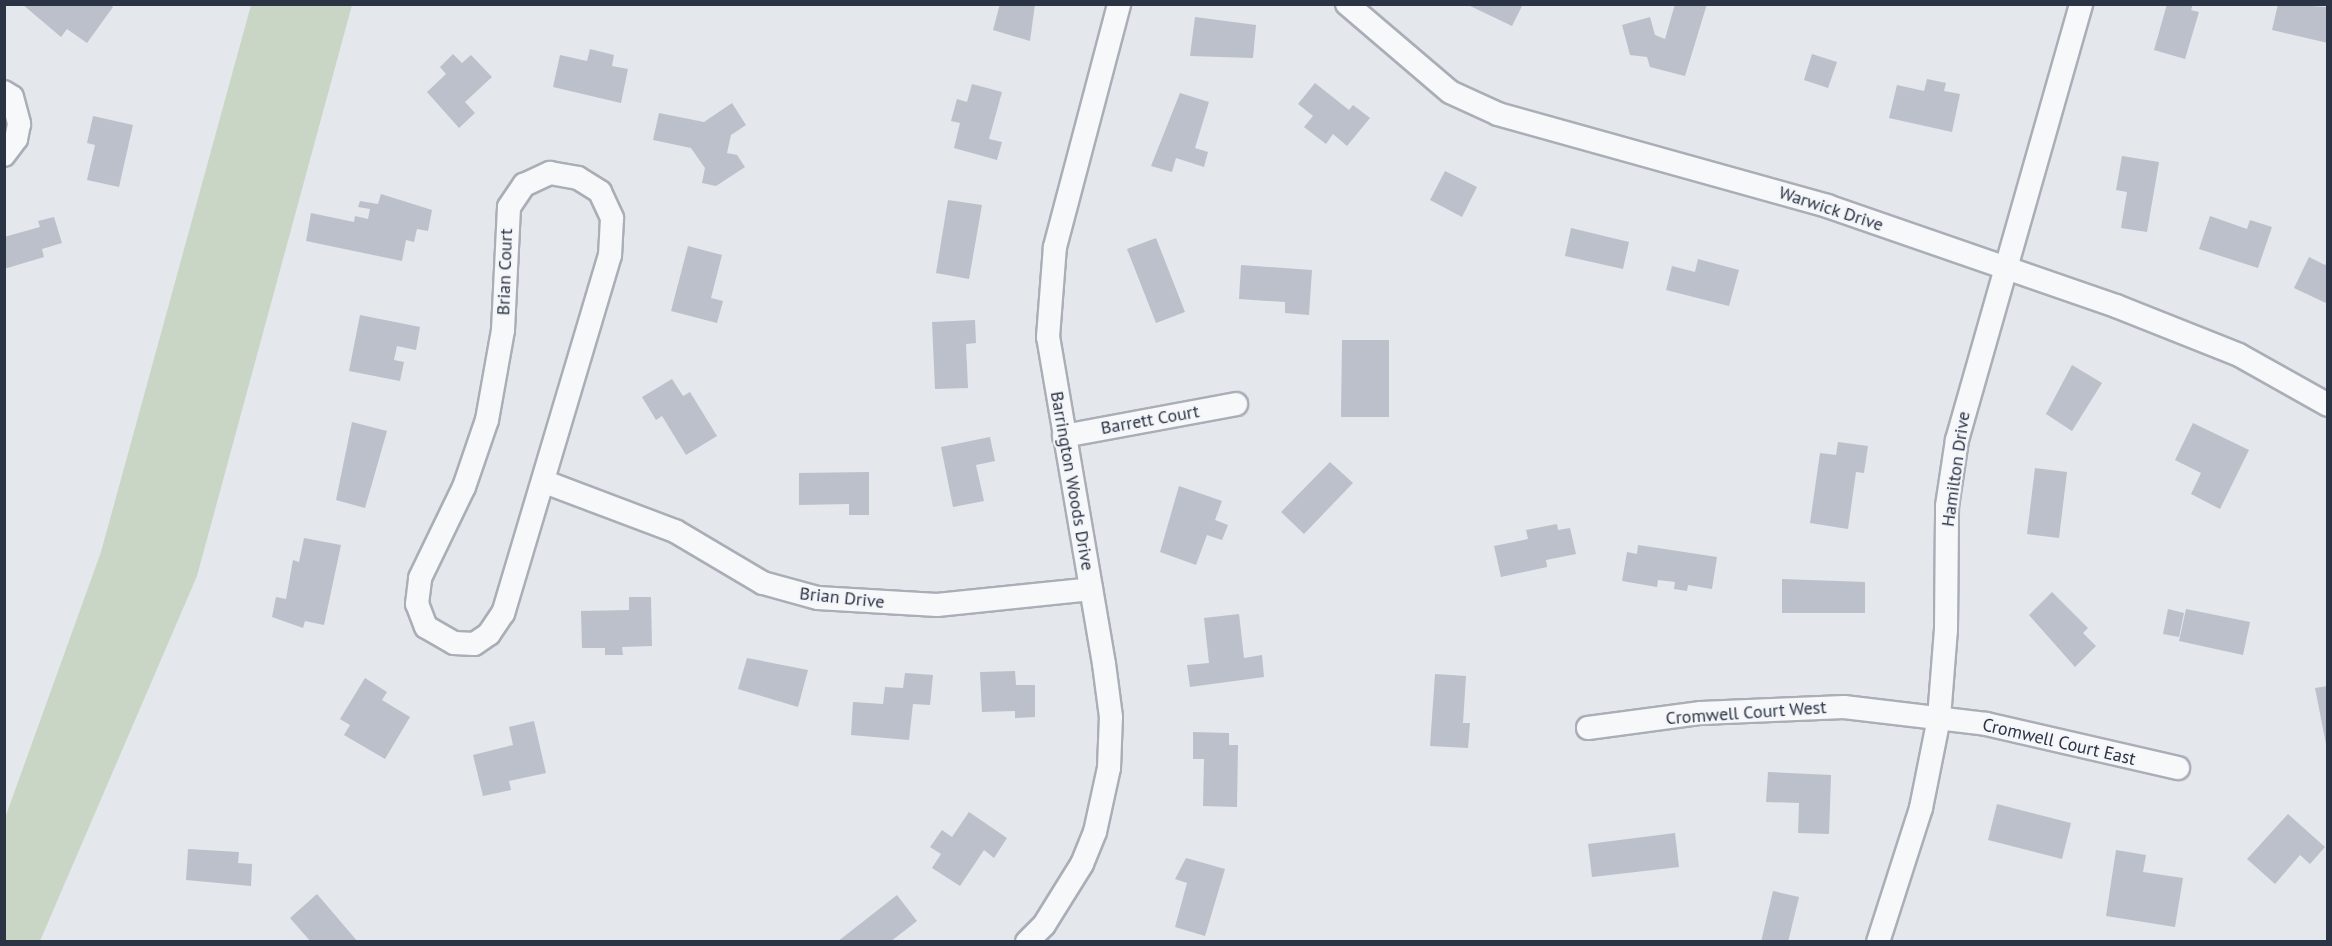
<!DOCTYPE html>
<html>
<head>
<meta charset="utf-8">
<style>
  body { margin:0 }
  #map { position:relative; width:2332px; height:946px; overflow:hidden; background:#e4e7ec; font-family:"PT Sans",sans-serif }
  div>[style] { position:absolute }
  .green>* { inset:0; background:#c9d6c5 }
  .building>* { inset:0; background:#bbc0ca }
  .roads { filter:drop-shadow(2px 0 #a9aeb7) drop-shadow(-2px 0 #a9aeb7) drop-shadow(0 2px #a9aeb7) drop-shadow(0 -2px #a9aeb7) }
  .minor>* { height:22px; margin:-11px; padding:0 11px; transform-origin:11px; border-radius:11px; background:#f7f8fa }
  span { translate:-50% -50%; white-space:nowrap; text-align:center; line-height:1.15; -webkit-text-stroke:4.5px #f4f6f9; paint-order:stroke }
  .street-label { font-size:18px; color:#2b3445 }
  .frame { position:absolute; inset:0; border:6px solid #2b3445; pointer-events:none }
</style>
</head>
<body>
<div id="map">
  <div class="green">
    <i style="clip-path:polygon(251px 5px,352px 5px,197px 576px,40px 941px,5px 941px,5px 818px,101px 552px)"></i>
  </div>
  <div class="building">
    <i style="clip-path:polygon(22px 4px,110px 4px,113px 7px,87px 43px,67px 29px,61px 37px)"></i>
    <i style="clip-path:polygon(1000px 4px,1035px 4px,1030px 41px,993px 30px)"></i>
    <i style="clip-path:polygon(1466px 4px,1523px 4px,1512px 26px)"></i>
    <i style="clip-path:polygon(1675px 4px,1707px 4px,1685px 76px,1650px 67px,1647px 57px,1630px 55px,1622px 25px,1650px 17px,1655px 35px,1665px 39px)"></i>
    <i style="clip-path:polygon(2167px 4px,2193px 4px,2191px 10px,2199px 12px,2185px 59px,2154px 50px)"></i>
    <i style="clip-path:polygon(2278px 4px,2328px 7px,2328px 43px,2272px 30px)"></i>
    <i style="clip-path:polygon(1195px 17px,1256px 25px,1253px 58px,1190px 56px)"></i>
    <i style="clip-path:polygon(590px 49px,614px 55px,612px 66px,628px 69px,621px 103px,553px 87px,560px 55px,587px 61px)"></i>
    <i style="clip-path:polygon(453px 54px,462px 63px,471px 55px,492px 77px,465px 102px,475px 113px,459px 128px,427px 92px,446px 74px,440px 67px)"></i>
    <i style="clip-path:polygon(1812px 54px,1837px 62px,1828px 88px,1804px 80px)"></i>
    <i style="clip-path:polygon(1927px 79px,1946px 83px,1944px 91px,1960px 94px,1952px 132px,1889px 118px,1897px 85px,1924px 91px)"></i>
    <i style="clip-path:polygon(1315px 83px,1349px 110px,1353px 105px,1370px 118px,1347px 146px,1333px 134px,1326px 144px,1304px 127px,1313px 116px,1298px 104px)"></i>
    <i style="clip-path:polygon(972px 84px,1002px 92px,989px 139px,1002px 142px,997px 160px,954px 148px,960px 123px,951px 121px,957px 99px,967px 102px)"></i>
    <i style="clip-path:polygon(1180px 93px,1209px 102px,1195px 148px,1208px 152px,1204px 167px,1176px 158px,1172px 172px,1151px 166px)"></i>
    <i style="clip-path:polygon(732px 103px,746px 125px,731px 135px,727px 153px,737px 155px,745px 167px,716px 186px,702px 183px,705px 168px,691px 148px,653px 140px,659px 113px,704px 122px)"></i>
    <i style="clip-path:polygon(93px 116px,133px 125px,119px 187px,87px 180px,95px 145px,87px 143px)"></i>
    <i style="clip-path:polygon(2122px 156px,2159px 162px,2147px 232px,2121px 228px,2127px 192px,2116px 190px)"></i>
    <i style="clip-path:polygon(1445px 171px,1477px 187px,1462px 217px,1430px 200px)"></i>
    <i style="clip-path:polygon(381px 194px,432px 210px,428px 231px,417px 229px,414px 242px,406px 240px,402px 261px,306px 241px,311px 213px,354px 222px,355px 216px,368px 219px,370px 209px,358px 207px,360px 201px,378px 204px)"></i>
    <i style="clip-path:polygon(948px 200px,982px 205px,969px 279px,936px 273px)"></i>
    <i style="clip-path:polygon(2210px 216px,2247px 229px,2250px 220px,2272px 227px,2258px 268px,2199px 249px)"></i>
    <i style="clip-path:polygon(54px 217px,62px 243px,42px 249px,44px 257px,4px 269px,4px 237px,40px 227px,38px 221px)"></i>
    <i style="clip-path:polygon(1571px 228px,1629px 242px,1623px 269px,1565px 256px)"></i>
    <i style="clip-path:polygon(1156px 238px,1185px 312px,1156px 323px,1127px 249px)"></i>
    <i style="clip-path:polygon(688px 246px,722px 255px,711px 298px,723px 301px,717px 323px,671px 311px)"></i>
    <i style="clip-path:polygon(2309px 257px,2325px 265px,2328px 261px,2328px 304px,2294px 288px)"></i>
    <i style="clip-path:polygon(1698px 259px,1739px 270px,1729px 306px,1666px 290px,1672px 266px,1695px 272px)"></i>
    <i style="clip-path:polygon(1241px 265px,1312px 270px,1309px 315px,1285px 313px,1285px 302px,1239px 299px)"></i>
    <i style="clip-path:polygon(360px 315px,420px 327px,416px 350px,397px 346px,394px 360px,404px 362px,400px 381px,349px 371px)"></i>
    <i style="clip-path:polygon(975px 320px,976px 343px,966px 344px,968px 388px,935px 389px,932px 322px)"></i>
    <i style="clip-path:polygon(1342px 340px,1389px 340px,1389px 417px,1341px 417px)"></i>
    <i style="clip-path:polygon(2072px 365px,2102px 383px,2072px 431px,2046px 414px)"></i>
    <i style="clip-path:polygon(672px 379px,683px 396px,690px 392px,717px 436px,686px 455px,662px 416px,656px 420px,642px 397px)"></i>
    <i style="clip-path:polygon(352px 422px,387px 431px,365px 508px,336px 500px)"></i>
    <i style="clip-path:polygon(2193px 423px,2249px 450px,2220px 509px,2191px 494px,2201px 473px,2175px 460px)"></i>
    <i style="clip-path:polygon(990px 437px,995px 461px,976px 465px,984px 501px,953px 507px,941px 447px)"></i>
    <i style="clip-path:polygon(1838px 442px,1868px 446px,1864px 473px,1856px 472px,1848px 529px,1810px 523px,1820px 453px,1836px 455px)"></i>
    <i style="clip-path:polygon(1330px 462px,1353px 483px,1304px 534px,1281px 512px)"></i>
    <i style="clip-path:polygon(2035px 468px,2067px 472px,2059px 538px,2027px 534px)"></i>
    <i style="clip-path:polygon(869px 472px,869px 515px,849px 515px,849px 504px,799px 505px,799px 473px)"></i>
    <i style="clip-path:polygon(1179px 486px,1222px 501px,1215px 520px,1228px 525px,1222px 540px,1207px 535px,1196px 565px,1160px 552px)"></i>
    <i style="clip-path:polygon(1557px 524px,1558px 530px,1570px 528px,1576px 554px,1546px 560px,1547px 567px,1501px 577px,1494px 546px,1528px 539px,1526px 530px)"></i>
    <i style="clip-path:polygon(304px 538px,341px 545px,324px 625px,305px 621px,303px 628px,272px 617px,276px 597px,286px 599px,293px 560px,299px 562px)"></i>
    <i style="clip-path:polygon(1638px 545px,1717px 557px,1712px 589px,1688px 585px,1687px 591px,1674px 589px,1675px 582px,1658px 580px,1657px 587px,1622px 581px,1627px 552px,1637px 554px)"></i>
    <i style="clip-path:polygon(1782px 579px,1865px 582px,1865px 613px,1782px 613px)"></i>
    <i style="clip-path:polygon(2052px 592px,2088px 628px,2083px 633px,2096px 646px,2075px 667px,2029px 615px)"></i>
    <i style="clip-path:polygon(629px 597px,651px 597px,652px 646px,622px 647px,623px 655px,605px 655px,605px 648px,582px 648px,581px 611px,629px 610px)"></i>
    <i style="clip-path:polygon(2168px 609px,2184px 613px,2179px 637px,2163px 634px)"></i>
    <i style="clip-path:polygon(2186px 609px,2250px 622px,2243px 655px,2179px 641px)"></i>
    <i style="clip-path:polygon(1239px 614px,1244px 658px,1262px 655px,1264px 677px,1190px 687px,1187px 665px,1209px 663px,1204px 618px)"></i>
    <i style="clip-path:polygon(747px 658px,808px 670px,798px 707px,738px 689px)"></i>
    <i style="clip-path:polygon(1015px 671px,1016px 685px,1035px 685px,1035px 717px,1015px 718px,1015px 711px,982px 712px,980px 672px)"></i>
    <i style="clip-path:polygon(905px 673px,933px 675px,930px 705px,913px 704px,909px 740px,851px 735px,853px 702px,883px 704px,885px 687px,903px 688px)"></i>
    <i style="clip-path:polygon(1435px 674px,1466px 676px,1463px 723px,1470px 723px,1468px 748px,1430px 746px)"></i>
    <i style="clip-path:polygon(365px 678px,387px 692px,382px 700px,410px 717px,385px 759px,344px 735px,350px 725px,340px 719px)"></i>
    <i style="clip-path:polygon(2328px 686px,2328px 744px,2326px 744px,2315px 688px)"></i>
    <i style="clip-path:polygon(534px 721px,546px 773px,509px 781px,511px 790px,483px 796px,473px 755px,513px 745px,509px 727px)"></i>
    <i style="clip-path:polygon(1193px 732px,1229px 733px,1229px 745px,1238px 745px,1237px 807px,1203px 806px,1204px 759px,1193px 759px)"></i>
    <i style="clip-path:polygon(1768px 772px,1831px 775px,1829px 834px,1798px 833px,1799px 803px,1766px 802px)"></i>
    <i style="clip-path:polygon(1997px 804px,2071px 823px,2062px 859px,1988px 840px)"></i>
    <i style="clip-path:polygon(969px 812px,1007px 838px,994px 858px,984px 850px,960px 886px,932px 868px,941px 854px,930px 847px,942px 830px,952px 837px)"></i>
    <i style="clip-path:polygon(2288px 814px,2325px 847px,2310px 864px,2300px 855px,2275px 884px,2247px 859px)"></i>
    <i style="clip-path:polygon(1675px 833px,1679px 867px,1592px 877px,1588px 844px)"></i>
    <i style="clip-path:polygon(188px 849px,239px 852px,238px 863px,252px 864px,251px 886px,186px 880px)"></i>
    <i style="clip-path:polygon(2116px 850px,2146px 855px,2143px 872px,2183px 878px,2175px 927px,2106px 916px)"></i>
    <i style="clip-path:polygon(1186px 858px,1225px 869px,1205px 936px,1175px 927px,1187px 883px,1175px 879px)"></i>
    <i style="clip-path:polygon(1773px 891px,1799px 897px,1788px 942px,1761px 942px)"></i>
    <i style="clip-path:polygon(317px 894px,358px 942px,311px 942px,290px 918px)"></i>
    <i style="clip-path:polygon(897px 895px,917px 921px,890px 942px,837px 942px)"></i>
  </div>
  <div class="roads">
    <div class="minor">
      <i style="left:1347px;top:4px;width:135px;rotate:40.5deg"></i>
      <i style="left:1450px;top:92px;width:53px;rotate:24.6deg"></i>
      <i style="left:1498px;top:114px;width:342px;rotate:15.6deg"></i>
      <i style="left:1827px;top:206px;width:306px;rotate:19.1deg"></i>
      <i style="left:2116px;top:306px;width:132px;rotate:21.7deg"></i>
      <i style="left:2239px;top:355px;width:102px;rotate:29.3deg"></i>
      <i style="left:4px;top:92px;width:9px;rotate:32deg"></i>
      <i style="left:12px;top:97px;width:28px;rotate:75deg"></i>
      <i style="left:19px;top:124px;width:15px;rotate:101deg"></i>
      <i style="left:16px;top:139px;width:20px;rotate:127deg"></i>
      <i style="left:550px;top:173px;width:28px;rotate:10deg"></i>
      <i style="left:578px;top:178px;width:26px;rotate:32deg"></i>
      <i style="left:600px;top:192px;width:29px;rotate:65deg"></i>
      <i style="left:612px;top:218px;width:37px;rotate:93deg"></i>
      <i style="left:610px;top:255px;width:374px;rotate:106.6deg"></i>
      <i style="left:503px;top:613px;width:25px;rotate:124deg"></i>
      <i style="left:489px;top:634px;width:18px;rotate:146deg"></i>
      <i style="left:474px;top:644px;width:20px;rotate:-177deg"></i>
      <i style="left:454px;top:643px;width:32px;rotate:-150deg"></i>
      <i style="left:426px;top:627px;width:25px;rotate:-111deg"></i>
      <i style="left:417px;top:604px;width:26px;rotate:-83deg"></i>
      <i style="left:420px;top:578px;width:101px;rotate:-64.2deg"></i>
      <i style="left:464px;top:487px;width:71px;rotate:-71.1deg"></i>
      <i style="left:487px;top:420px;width:91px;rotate:-79.9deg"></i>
      <i style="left:503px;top:330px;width:123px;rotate:-87.2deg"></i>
      <i style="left:509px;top:207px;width:27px;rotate:-56deg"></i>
      <i style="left:524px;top:185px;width:29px;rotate:-25deg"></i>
      <i style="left:1064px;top:436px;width:175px;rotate:-10.5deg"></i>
      <i style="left:545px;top:482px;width:139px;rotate:20.7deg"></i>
      <i style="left:675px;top:531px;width:102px;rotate:30.6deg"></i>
      <i style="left:763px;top:583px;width:57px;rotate:15.3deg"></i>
      <i style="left:818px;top:598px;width:119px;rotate:3.4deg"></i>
      <i style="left:937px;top:605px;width:155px;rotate:-5.9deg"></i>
      <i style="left:1588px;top:728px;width:114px;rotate:-7.6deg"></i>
      <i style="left:1701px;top:713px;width:143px;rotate:-2.4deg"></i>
      <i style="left:1844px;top:707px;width:143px;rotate:6.8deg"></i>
      <i style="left:1986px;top:724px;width:197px;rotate:12.9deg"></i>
      <i style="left:1027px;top:942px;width:24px;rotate:-45deg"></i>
      <i style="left:1044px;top:925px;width:72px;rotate:-58.1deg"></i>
      <i style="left:1082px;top:864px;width:35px;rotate:-68deg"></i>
      <i style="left:1095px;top:832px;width:66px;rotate:-77.7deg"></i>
      <i style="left:1109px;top:768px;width:51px;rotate:-87.8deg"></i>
      <i style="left:1111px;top:717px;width:53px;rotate:-97.5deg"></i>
      <i style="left:1104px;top:664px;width:332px;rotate:-99.7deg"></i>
      <i style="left:1048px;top:337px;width:90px;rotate:-85.6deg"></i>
      <i style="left:1055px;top:247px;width:251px;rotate:-75.2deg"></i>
      <i style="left:1878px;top:942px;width:141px;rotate:-72.2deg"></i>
      <i style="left:1921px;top:808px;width:92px;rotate:-78.7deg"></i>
      <i style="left:1939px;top:718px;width:88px;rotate:-85.5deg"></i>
      <i style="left:1946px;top:630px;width:124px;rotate:-89.5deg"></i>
      <i style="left:1947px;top:506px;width:67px;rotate:-81.4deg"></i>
      <i style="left:1957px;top:440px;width:453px;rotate:-74.1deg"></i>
    </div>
  </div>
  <div class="street-label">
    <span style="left:1831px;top:209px;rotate:18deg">Warwick Drive</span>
    <span style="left:505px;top:272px;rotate:-88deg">Brian Court</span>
    <span style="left:1150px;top:420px;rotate:-10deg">Barrett Court</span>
    <span style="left:1956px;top:469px;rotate:-82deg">Hamilton Drive</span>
    <span style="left:1072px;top:481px;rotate:80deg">Barrington Woods Drive</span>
    <span style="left:842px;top:598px;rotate:6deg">Brian Drive</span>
    <span style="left:1746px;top:713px;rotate:-4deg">Cromwell Court West</span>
    <span style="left:2059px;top:742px;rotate:13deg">Cromwell Court East</span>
  </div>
  <div class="frame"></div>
</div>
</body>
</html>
